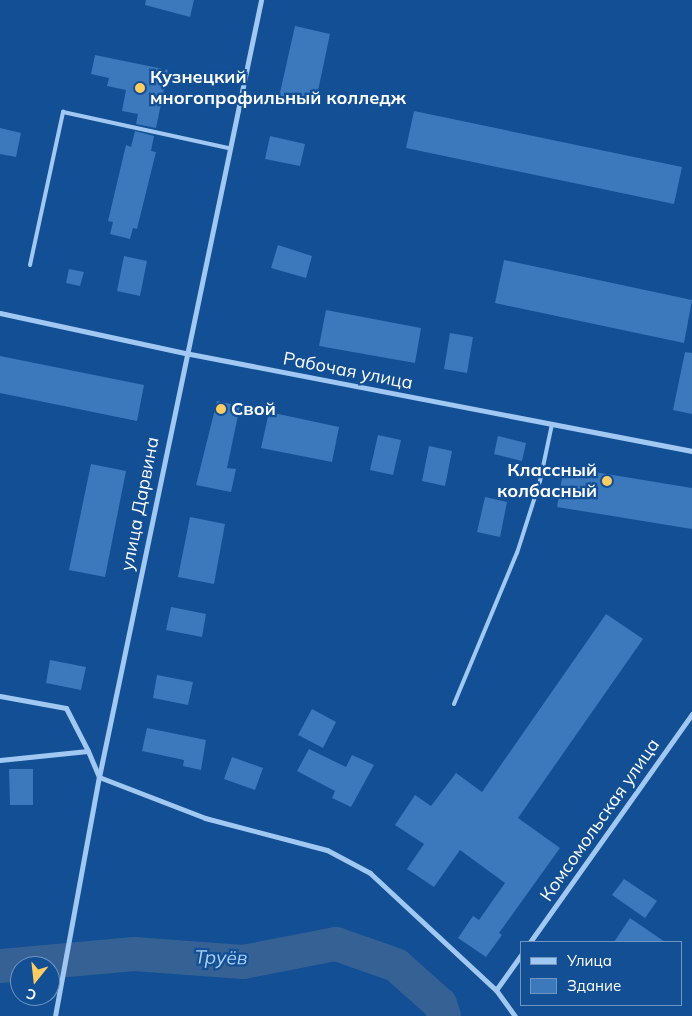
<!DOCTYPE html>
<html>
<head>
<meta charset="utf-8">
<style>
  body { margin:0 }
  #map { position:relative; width:692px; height:1016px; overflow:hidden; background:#124f94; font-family:Mulish,sans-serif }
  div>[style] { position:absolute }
  .river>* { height:34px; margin:-17px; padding:0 17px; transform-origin:17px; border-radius:17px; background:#356194 }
  .building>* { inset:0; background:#3b78bc }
  .service>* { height:4px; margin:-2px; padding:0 2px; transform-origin:2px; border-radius:2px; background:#a0c8f2 }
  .minor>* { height:5px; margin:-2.5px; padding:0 2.5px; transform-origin:2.5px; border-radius:2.5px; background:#a0c8f2 }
  .dots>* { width:14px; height:14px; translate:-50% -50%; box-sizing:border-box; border:2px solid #124f94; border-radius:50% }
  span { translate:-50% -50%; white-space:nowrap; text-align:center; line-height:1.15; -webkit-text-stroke:4.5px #124f94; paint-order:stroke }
  .poi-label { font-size:18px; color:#fff; font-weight:700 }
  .left { translate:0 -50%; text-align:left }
  .right { translate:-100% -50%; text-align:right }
  .street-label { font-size:18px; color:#fff }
  .water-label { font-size:19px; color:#acd2f9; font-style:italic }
  .legend { position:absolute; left:520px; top:941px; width:162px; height:65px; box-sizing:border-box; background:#124f94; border:1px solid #7195bf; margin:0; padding:6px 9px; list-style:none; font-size:15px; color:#fff }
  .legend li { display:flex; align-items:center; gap:10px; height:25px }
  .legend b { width:25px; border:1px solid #7195bf }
  .north { position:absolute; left:10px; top:956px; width:50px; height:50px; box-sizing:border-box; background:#124f94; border:1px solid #7195bf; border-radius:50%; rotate:196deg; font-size:14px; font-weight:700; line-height:20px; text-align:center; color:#fff }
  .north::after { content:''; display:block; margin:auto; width:18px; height:22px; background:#ffcc62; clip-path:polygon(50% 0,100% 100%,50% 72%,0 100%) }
</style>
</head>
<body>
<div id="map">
  <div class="river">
    <i style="left:0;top:966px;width:135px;rotate:-5.1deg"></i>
    <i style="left:134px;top:954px;width:109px;rotate:4.2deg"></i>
    <i style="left:243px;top:962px;width:95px;rotate:-11deg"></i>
    <i style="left:336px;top:944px;width:64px;rotate:19.3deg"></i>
    <i style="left:396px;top:965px;width:59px;rotate:41.6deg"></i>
    <i style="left:440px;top:1004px;width:13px;rotate:72deg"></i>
  </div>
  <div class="building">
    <i style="clip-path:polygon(146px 0,194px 0,190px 17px,145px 5px)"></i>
    <i style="clip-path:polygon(295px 26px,330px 34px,315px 105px,279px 97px)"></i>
    <i style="clip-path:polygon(95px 55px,168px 70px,156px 128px,136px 124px,138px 114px,122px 111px,126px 90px,107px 86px,109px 78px,91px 74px)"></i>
    <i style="clip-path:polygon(414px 111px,682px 167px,674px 204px,406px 148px)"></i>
    <i style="clip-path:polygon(0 128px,21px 133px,16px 157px,0 154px)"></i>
    <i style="clip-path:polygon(135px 131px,154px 136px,151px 151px,156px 152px,137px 229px,133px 228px,130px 239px,110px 234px,113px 222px,108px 221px,126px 145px,131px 147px)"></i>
    <i style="clip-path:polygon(270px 136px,305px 144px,300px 166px,265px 159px)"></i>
    <i style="clip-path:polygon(278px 245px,312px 256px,306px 278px,271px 268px)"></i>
    <i style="clip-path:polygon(124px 256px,147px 261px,140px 296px,117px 291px)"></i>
    <i style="clip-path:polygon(504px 260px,692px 300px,684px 343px,495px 303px)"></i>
    <i style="clip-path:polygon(69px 269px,84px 272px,80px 286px,66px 283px)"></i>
    <i style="clip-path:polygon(326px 310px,421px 328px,415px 363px,319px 346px)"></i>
    <i style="clip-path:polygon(450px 333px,473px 337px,467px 373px,444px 369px)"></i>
    <i style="clip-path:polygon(685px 352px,692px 353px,692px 414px,673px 410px)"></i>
    <i style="clip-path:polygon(0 356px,144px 385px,137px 421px,0 393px)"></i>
    <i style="clip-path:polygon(217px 401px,240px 406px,227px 468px,236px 469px,231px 492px,196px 485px)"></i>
    <i style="clip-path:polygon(269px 412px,339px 427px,332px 462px,261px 448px)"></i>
    <i style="clip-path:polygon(378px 435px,401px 440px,393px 475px,370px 470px)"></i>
    <i style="clip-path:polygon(498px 436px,526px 443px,522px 461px,494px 454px)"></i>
    <i style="clip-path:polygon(429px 446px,452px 451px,445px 486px,422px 481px)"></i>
    <i style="clip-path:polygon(91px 464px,126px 471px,105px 577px,69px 570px)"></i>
    <i style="clip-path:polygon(564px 467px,692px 488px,692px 529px,557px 507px)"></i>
    <i style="clip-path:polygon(485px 497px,507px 502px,500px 537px,477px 532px)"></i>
    <i style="clip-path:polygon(190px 517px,225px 524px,214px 584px,178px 577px)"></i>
    <i style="clip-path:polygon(171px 607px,206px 614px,202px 637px,166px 630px)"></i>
    <i style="clip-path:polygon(606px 614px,643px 639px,518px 818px,560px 848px,499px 933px,502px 935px,486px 957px,458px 938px,473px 916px,479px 920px,505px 883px,460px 850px,434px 887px,407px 869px,424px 844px,395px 825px,415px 795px,431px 806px,456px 773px,482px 792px)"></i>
    <i style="clip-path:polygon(50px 660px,86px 667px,81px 690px,46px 683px)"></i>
    <i style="clip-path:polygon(157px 675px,193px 682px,188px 705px,153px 698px)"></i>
    <i style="clip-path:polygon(312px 709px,336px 722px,323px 748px,298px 735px)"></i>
    <i style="clip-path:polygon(147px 728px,206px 740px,201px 770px,183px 766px,184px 760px,142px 751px)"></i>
    <i style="clip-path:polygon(309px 749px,346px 767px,352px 755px,374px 765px,351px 807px,332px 798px,335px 791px,297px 771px)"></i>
    <i style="clip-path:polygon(232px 757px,263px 768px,255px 790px,224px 779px)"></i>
    <i style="clip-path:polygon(9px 769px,33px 769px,33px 805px,10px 805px)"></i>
    <i style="clip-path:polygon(624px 879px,657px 901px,645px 918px,612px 895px)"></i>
    <i style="clip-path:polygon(630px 918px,665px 942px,614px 942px)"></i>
  </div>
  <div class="service">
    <i style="left:30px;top:265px;width:157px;rotate:-77.8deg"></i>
    <i style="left:63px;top:112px;width:169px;rotate:12.3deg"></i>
    <i style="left:454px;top:704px;width:164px;rotate:-67.4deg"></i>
    <i style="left:517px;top:553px;width:76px;rotate:-72.3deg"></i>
    <i style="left:540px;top:481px;width:58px;rotate:-78.1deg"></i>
  </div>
  <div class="minor">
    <i style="left:0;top:313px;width:189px;rotate:12.2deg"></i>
    <i style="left:185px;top:353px;width:516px;rotate:10.94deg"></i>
    <i style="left:0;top:696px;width:67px;rotate:10.3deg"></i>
    <i style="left:66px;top:708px;width:48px;rotate:62.9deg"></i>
    <i style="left:0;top:760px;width:88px;rotate:-5.8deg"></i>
    <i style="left:88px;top:751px;width:28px;rotate:67deg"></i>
    <i style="left:99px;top:777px;width:114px;rotate:21.1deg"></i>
    <i style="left:205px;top:818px;width:126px;rotate:14.7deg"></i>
    <i style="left:327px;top:850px;width:49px;rotate:28.1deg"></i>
    <i style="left:370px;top:873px;width:172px;rotate:42.9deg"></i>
    <i style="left:496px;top:990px;width:32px;rotate:54deg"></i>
    <i style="left:530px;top:942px;width:280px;rotate:-54.6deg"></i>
    <i style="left:496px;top:990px;width:43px;rotate:-54.5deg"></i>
    <i style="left:55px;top:1016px;width:243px;rotate:-79.6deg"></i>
    <i style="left:99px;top:777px;width:794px;rotate:-78.22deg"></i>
  </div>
  <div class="dots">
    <i style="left:140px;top:88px;background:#ffcc62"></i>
    <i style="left:221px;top:409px;background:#ffcc62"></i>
    <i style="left:607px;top:481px;background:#ffcc62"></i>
  </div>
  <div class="poi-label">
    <span class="left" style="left:150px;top:88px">Кузнецкий<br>многопрофильный колледж</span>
    <span class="left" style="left:231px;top:409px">Свой</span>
    <span class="right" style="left:597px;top:481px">Классный<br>колбасный</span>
  </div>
  <div class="street-label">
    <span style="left:348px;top:371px;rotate:11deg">Рабочая улица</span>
    <span style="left:140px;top:504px;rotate:-79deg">улица Дарвина</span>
    <span style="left:600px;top:820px;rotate:-55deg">Комсомольская улица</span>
  </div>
  <div class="water-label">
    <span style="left:221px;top:958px;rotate:1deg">Труёв</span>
  </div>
  <ul class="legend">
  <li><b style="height:6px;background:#a0c8f2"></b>Улица</li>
  <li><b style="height:14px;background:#3b78bc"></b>Здание</li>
  </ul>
  <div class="north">С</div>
</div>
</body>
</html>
